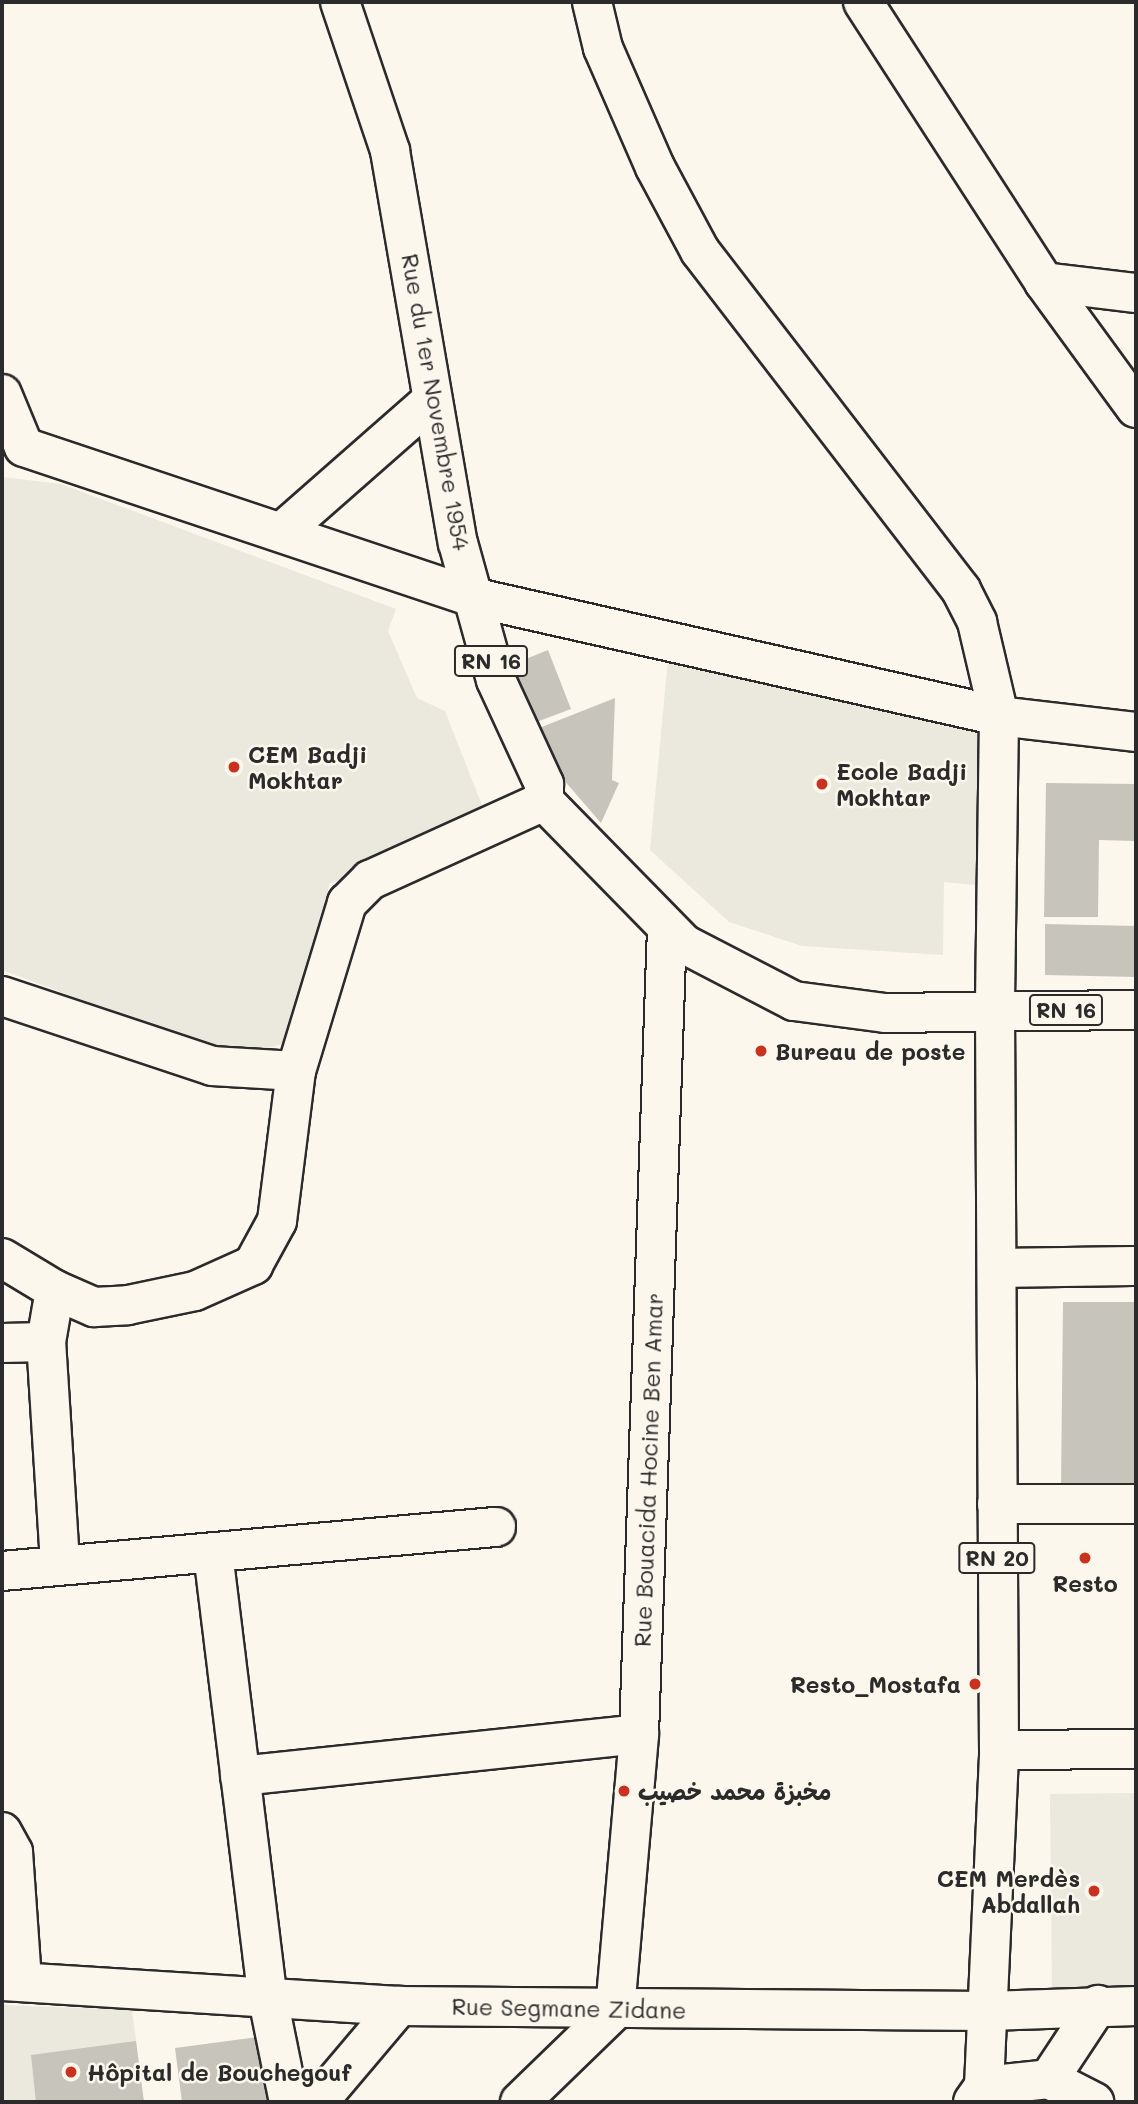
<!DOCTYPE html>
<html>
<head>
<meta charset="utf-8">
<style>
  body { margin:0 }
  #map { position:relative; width:1138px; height:2104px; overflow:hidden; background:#fbf7ec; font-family:Mali,"Playpen Sans Arabic",sans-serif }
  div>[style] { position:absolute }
  .built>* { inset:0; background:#ebe8de }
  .building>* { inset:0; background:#c7c4bc }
  .roads { filter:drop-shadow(2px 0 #2b2b2b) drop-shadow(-2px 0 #2b2b2b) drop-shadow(0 2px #2b2b2b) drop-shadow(0 -2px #2b2b2b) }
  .street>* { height:38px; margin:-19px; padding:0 19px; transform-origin:19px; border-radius:19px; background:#fbf7ec }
  .primary>* { height:38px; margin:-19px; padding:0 19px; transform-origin:19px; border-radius:19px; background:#fbf7ec }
  .dots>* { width:19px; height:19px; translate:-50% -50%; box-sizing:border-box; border:4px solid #fbf7ec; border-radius:50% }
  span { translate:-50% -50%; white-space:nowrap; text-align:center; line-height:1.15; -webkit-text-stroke:5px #fbf7ec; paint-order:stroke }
  .shield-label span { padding:2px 5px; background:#fbf7ec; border:2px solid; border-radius:5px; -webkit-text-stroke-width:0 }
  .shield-label { font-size:21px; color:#2b2b2b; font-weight:700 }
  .street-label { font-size:23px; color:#2b2b2b }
  .poi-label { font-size:23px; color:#2b2b2b; font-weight:700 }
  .left { translate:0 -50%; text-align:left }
  .right { translate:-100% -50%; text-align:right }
  .frame { position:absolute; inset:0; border:4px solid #2b2b2b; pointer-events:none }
</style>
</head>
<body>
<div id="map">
  <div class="built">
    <i style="clip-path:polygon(2px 477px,61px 484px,396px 609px,388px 631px,417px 698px,445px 711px,489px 823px,329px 884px,307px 1037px,236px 1057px,2px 970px)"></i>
    <i style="clip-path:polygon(669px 648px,988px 718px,985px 886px,944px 882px,943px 955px,802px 946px,729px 922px,650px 850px)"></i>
    <i style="clip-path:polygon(1136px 1793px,1136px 1989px,1052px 1990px,1050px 1794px)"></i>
    <i style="clip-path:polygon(2px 2005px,132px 2010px,144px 2102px,2px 2102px)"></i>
  </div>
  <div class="building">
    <i style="clip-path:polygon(548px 650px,571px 709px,534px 723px,511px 665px)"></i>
    <i style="clip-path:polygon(615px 698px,612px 780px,619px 783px,601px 823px,524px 734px)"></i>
    <i style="clip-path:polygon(1046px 783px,1136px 784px,1136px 841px,1099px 840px,1098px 917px,1044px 917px)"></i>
    <i style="clip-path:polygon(1045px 924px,1136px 926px,1136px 977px,1045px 975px)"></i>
    <i style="clip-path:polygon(1063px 1302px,1136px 1302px,1136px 1488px,1061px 1488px)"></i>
    <i style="clip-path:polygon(272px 2035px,279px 2102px,182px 2102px,175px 2048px)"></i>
    <i style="clip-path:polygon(136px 2041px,144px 2102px,36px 2102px,31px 2055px)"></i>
  </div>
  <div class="roads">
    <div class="street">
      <i style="left:592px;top:2px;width:47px;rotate:76.6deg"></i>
      <i style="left:603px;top:48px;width:130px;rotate:66.4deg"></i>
      <i style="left:655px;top:167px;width:95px;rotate:61.8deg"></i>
      <i style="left:700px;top:251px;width:428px;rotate:52.4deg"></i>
      <i style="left:961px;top:590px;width:36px;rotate:63deg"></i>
      <i style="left:977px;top:622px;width:97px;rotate:76.8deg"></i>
      <i style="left:999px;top:716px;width:294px;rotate:90.8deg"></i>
      <i style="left:863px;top:2px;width:333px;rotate:57.1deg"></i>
      <i style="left:1044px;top:282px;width:156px;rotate:53.9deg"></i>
      <i style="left:1044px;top:282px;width:93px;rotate:6.8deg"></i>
      <i style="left:2px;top:394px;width:57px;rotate:67.5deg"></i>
      <i style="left:24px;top:447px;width:472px;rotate:18.5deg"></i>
      <i style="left:472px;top:597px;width:540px;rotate:12.72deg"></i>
      <i style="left:999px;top:716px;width:138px;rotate:6.7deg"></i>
      <i style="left:284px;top:530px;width:197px;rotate:-41.3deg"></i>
      <i style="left:2px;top:996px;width:221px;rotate:18.4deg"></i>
      <i style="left:212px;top:1066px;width:84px;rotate:3.4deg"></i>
      <i style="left:2px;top:1258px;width:62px;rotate:31.1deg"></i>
      <i style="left:997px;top:1268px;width:139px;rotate:-0.8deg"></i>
      <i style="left:2px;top:1343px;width:44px;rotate:-1.3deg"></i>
      <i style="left:997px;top:1504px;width:139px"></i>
      <i style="left:213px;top:1553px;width:444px;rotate:83deg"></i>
      <i style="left:267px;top:1994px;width:110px;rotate:78.5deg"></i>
      <i style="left:60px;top:1563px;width:221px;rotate:-93.6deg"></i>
      <i style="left:46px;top:1342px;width:53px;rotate:-80.2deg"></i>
      <i style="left:55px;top:1290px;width:43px;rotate:23.6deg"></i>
      <i style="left:94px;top:1307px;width:34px;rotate:-3deg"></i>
      <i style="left:128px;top:1305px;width:68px;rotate:-11.8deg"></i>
      <i style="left:195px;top:1291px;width:64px;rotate:-24.1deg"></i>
      <i style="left:253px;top:1265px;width:50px;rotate:-61.4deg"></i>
      <i style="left:277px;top:1221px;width:151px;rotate:-82.8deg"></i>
      <i style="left:296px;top:1071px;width:176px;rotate:-73.1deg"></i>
      <i style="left:347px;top:903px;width:33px;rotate:-45deg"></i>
      <i style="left:370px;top:880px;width:191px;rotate:-24.4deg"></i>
      <i style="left:2px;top:1571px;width:496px;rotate:-5.1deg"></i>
      <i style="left:999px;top:1750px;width:137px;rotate:-0.4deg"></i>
      <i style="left:240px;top:1776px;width:401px;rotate:-6deg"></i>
      <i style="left:2px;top:1832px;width:23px;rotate:61deg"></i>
      <i style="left:13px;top:1852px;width:130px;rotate:86deg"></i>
      <i style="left:2px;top:1981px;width:398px;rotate:3.6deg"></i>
      <i style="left:399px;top:2006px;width:589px;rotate:0.49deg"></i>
      <i style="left:988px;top:2011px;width:148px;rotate:-1.9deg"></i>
      <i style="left:615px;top:2010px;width:277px;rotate:-85deg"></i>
      <i style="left:639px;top:1734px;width:805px;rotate:-88.01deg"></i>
      <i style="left:1049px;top:2079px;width:89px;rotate:-56.5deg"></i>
      <i style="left:984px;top:2086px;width:65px;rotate:-6.1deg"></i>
      <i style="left:1049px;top:2079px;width:51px;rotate:27.1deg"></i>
      <i style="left:318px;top:2102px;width:126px;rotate:-49.8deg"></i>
      <i style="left:520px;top:2102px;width:132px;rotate:-44.1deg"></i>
    </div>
    <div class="primary">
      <i style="left:340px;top:2px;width:157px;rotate:71.4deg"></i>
      <i style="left:390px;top:151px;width:398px;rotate:80.2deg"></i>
      <i style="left:458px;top:543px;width:142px;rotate:74.5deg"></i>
      <i style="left:496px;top:680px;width:115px;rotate:65.2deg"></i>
      <i style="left:544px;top:784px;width:17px;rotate:90deg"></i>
      <i style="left:544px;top:801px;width:200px;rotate:45.6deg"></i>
      <i style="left:684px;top:944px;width:124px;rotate:27.4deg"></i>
      <i style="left:794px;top:1001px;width:92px;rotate:7.5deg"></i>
      <i style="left:885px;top:1013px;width:251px;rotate:-0.7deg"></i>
      <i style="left:973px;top:2102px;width:19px;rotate:-55deg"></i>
      <i style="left:984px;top:2086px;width:336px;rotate:-87.4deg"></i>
      <i style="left:999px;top:1750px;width:740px;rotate:-90.31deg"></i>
    </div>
  </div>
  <div class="dots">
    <i style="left:234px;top:767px;background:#c8321e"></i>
    <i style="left:822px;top:784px;background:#c8321e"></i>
    <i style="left:761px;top:1051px;background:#c8321e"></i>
    <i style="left:1085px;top:1558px;background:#c8321e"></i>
    <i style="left:975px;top:1684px;background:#c8321e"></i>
    <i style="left:624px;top:1791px;background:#c8321e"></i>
    <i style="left:1094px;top:1891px;background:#c8321e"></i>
    <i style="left:71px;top:2072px;background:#c8321e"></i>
  </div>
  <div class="shield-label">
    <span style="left:491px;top:661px">RN 16</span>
    <span style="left:1066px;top:1010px">RN 16</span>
    <span style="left:997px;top:1558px">RN 20</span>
  </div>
  <div class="street-label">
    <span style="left:436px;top:402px;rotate:80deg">Rue du 1er Novembre 1954</span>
    <span style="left:648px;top:1470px;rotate:-88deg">Rue Bouacida Hocine Ben Amar</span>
    <span style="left:569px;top:2008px;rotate:1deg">Rue Segmane Zidane</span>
  </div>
  <div class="poi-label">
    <span class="left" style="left:248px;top:767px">CEM Badji<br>Mokhtar</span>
    <span class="left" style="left:836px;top:784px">Ecole Badji<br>Mokhtar</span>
    <span class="left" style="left:775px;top:1051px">Bureau de poste</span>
    <span style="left:1085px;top:1583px">Resto</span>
    <span class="right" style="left:961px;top:1684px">Resto_Mostafa</span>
    <span class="left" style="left:638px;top:1791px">مخبزة محمد خصيب</span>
    <span class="right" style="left:1080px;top:1891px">CEM Merdès<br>Abdallah</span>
    <span class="left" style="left:87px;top:2072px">Hôpital de Bouchegouf</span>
  </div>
  <div class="frame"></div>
</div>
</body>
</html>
